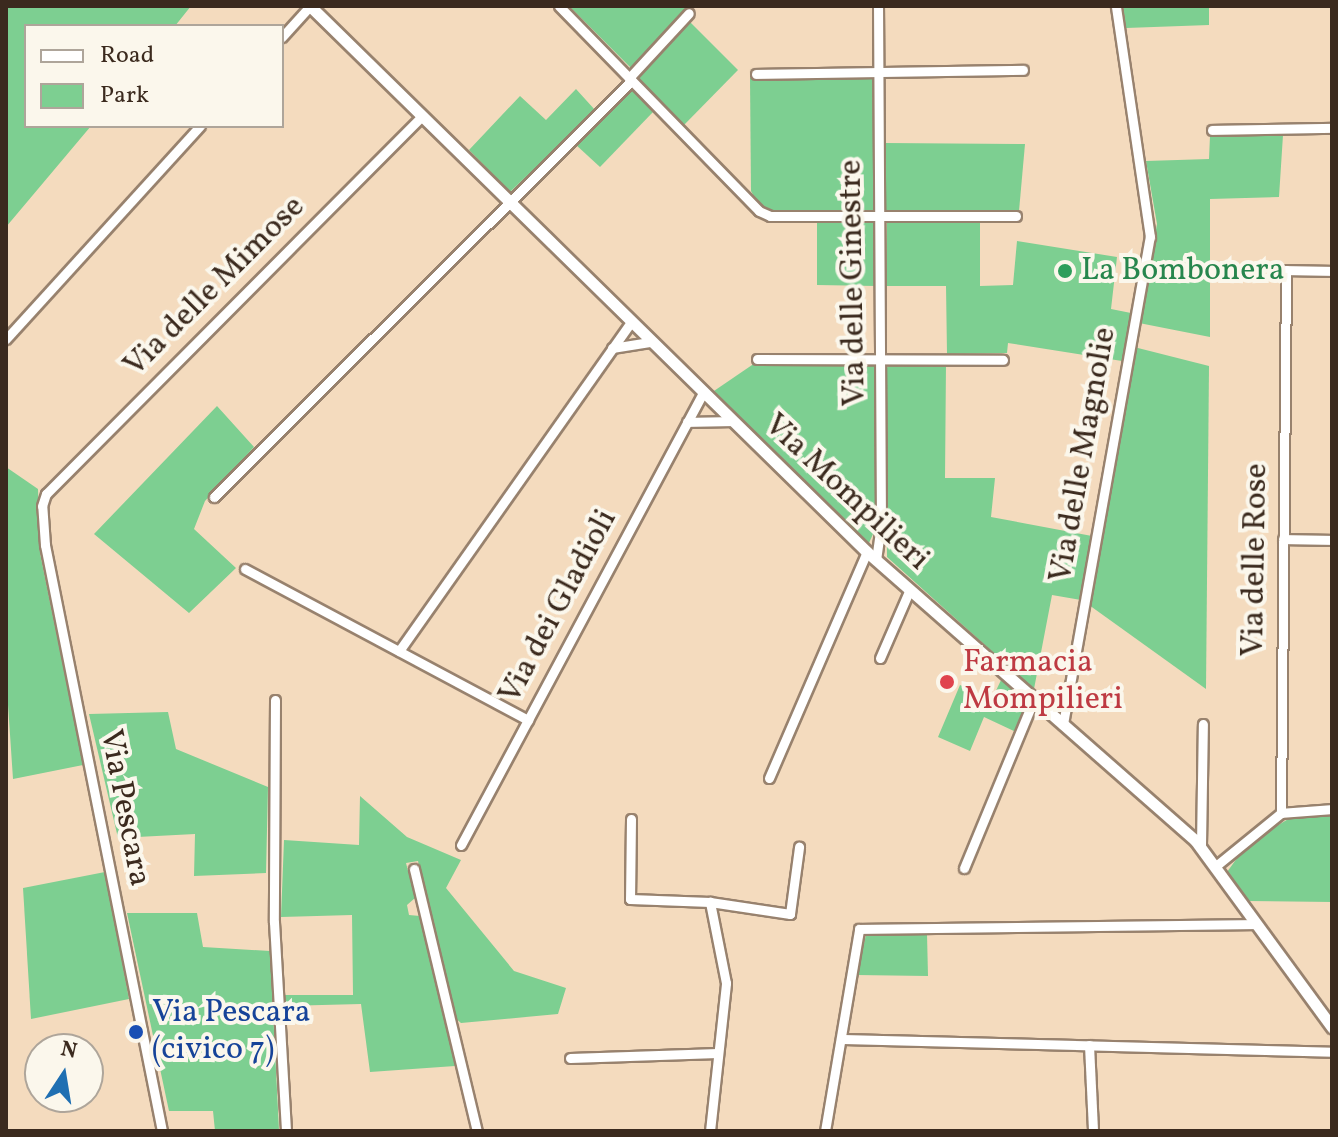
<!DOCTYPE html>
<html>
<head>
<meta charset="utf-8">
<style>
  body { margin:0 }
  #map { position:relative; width:1338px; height:1137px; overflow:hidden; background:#f4dbbe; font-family:Vollkorn,serif }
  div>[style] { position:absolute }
  .green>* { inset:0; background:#7dcf91 }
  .roads { filter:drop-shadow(2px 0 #98826e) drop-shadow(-2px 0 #98826e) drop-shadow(0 2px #98826e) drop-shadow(0 -2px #98826e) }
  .minor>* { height:9px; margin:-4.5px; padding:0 4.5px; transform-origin:4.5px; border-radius:4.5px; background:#fff }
  .tertiary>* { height:11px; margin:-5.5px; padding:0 5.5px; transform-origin:5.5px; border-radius:5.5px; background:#fff }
  .dots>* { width:22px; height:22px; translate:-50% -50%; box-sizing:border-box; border:4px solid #fbf7ec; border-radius:50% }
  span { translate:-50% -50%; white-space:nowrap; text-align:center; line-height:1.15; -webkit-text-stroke:8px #fbf7ec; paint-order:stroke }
  .leisure-label { font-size:32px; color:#27864d }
  .left { translate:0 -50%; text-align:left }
  .street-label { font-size:32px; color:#3b2a1e }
  .health-label { font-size:32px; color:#be3a42 }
  .transit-label { font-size:32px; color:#164399 }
  .frame { position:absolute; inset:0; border:8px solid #3b2a1e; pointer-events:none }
  .legend { position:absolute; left:24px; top:24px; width:260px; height:104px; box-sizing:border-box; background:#fbf7ec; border:2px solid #aea59a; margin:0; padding:10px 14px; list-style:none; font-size:24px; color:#3b2a1e }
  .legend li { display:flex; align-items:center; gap:16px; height:40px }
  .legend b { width:40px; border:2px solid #aea59a }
  .north { position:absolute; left:24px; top:1033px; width:80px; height:80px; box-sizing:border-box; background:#fbf7ec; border:2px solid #aea59a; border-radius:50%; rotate:12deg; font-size:22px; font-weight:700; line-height:32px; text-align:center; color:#3b2a1e }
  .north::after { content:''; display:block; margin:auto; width:28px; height:36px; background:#1f6fb2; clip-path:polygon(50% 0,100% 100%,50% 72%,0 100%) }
</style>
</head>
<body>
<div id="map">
  <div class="green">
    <i style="clip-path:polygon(6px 6px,191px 6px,175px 26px,26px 26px,26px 126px,91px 126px,6px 227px)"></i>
    <i style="clip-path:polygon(569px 6px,686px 6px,688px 8px,631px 68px)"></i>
    <i style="clip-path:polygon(1123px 6px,1209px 6px,1209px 25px,1126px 28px)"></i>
    <i style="clip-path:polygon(688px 20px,738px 70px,684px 125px,635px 77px)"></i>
    <i style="clip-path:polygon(875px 76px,874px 212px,769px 211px,758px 204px,751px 191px,750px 78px)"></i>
    <i style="clip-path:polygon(631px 88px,654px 111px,600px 167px,575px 144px)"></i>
    <i style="clip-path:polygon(576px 89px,595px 110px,510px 192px,469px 150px,520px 96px,546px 120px)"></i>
    <i style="clip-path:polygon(1283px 135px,1279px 197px,1210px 199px,1210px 337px,1139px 323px,1157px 224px,1146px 161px,1209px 159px,1210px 136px)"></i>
    <i style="clip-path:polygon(885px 143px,1025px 144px,1019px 211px,885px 212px)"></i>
    <i style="clip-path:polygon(817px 221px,875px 221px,876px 286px,817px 285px)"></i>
    <i style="clip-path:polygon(887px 222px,980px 222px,980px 286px,1013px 285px,1017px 241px,1117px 257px,1111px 309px,1131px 313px,1122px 361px,1008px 343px,1007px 353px,947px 354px,946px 286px,886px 286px)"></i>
    <i style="clip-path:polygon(1134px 347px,1209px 366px,1206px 689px,1089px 605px)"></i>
    <i style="clip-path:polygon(755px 363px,876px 365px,877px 525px,869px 543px,711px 393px)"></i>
    <i style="clip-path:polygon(893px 363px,946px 364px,945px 478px,995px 478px,991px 517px,1092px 536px,1081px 600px,1052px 595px,1034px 689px,887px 557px,885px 369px)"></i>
    <i style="clip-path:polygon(217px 406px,254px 447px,205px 501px,194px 529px,236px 568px,189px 613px,94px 534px)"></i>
    <i style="clip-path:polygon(6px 467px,38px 489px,40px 553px,83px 765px,13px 779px,6px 675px)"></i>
    <i style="clip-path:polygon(1002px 678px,1029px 700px,1016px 732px,984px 717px,970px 751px,938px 737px,960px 685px,992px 699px)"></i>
    <i style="clip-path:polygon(168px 712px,176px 749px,268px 787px,266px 873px,194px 876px,195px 834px,118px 838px,89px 714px)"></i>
    <i style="clip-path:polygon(360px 796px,407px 837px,461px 860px,446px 888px,514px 971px,566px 988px,558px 1014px,461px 1023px,454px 1017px,418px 861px,406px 863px,415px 898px,407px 905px,409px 915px,420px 916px,455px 1066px,370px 1072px,361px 1004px,283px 1006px,282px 995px,353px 995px,352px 915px,281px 917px,284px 840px,359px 845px)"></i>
    <i style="clip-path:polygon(1295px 815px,1332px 816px,1332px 902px,1248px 901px,1227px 872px,1248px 843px)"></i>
    <i style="clip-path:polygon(105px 872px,129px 999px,31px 1019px,23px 888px)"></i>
    <i style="clip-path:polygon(127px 913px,197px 913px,203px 947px,270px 951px,279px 1130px,215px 1131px,213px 1111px,169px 1111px)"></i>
    <i style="clip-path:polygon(927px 934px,928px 976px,856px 975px,866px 935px)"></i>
  </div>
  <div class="roads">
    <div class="minor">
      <i style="left:559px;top:6px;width:286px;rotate:45.7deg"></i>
      <i style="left:759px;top:211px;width:12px;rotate:24deg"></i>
      <i style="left:770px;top:216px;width:246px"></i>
      <i style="left:282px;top:37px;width:42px;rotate:-47.9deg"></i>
      <i style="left:756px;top:74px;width:267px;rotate:-0.9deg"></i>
      <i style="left:629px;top:78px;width:88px;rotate:-47.3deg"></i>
      <i style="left:1212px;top:130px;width:120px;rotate:-1deg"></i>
      <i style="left:6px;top:339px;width:288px;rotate:-47.7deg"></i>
      <i style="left:612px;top:348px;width:38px;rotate:-9deg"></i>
      <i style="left:757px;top:359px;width:246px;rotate:0.2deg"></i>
      <i style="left:687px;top:422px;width:44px;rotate:-1.3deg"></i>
      <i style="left:214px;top:497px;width:590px;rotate:-44.93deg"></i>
      <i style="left:1283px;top:539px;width:49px;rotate:1.2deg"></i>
      <i style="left:876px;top:560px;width:37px;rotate:-82deg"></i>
      <i style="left:881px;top:523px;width:517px;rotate:-90.33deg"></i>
      <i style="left:245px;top:569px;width:321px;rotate:28.1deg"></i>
      <i style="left:399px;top:651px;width:401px;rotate:-54.8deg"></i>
      <i style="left:880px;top:658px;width:75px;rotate:-66.5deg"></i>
      <i style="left:275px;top:700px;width:222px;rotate:90.3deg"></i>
      <i style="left:274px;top:922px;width:209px;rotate:86.7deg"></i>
      <i style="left:1063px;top:724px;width:495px;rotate:-79.9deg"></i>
      <i style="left:1150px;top:237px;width:233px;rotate:-98.4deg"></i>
      <i style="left:769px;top:778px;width:246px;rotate:-66.6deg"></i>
      <i style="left:1281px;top:813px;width:51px;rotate:-4.5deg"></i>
      <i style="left:631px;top:819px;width:80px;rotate:90.7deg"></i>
      <i style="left:630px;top:899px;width:80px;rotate:2.1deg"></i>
      <i style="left:461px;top:845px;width:513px;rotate:-61.84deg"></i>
      <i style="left:1201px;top:845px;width:121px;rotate:-89.1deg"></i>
      <i style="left:1217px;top:865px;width:82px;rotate:-39.1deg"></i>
      <i style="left:1281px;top:813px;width:543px;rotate:-89.47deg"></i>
      <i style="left:1286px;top:270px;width:46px;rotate:1.2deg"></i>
      <i style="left:964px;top:868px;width:183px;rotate:-67.5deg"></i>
      <i style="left:414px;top:869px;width:269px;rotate:76.5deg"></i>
      <i style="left:843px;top:1039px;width:489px;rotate:1.5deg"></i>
      <i style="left:1089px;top:1045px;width:86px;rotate:87.3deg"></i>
      <i style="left:570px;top:1058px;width:148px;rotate:-1.9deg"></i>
      <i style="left:162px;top:1131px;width:598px;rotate:-101.29deg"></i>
      <i style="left:45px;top:545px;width:39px;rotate:-94deg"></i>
      <i style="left:42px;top:506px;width:13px;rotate:-72deg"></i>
      <i style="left:46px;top:494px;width:532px;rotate:-45.15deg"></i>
      <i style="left:710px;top:1131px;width:149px;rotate:-83.8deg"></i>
      <i style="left:726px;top:983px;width:83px;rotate:-101.2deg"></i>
      <i style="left:710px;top:902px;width:81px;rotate:8.5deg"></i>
      <i style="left:790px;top:914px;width:68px;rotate:-82.3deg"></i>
      <i style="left:825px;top:1131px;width:205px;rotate:-80.4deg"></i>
      <i style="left:859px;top:929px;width:397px;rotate:-0.7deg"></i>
    </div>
    <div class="tertiary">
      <i style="left:310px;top:6px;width:780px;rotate:44.43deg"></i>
      <i style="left:867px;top:552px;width:436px;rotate:41.3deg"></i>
      <i style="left:1195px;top:840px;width:232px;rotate:53.8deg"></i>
    </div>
  </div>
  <div class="dots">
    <i style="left:1065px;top:271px;background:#2e9e5b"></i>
    <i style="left:947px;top:682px;background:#e0444e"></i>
    <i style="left:136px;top:1032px;background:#1a4fb4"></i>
  </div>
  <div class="leisure-label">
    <span class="left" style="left:1081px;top:271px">La Bombonera</span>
  </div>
  <div class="street-label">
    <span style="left:854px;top:283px;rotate:-91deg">Via delle Ginestre</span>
    <span style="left:215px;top:287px;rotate:-45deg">Via delle Mimose</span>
    <span style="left:1084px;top:455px;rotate:-80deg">Via delle Magnolie</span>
    <span style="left:846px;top:493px;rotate:43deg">Via Mompilieri</span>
    <span style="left:1256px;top:560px;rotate:-89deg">Via delle Rose</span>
    <span style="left:559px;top:607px;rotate:-62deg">Via dei Gladioli</span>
    <span style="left:124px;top:808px;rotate:79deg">Via Pescara</span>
  </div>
  <div class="health-label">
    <span class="left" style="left:963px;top:682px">Farmacia<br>Mompilieri</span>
  </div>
  <div class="transit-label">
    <span class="left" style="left:152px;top:1032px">Via Pescara<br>(civico 7)</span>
  </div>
  <div class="frame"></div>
  <ul class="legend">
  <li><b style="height:10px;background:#fff"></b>Road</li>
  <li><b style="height:22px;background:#7dcf91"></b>Park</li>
  </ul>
  <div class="north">N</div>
</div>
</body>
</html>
